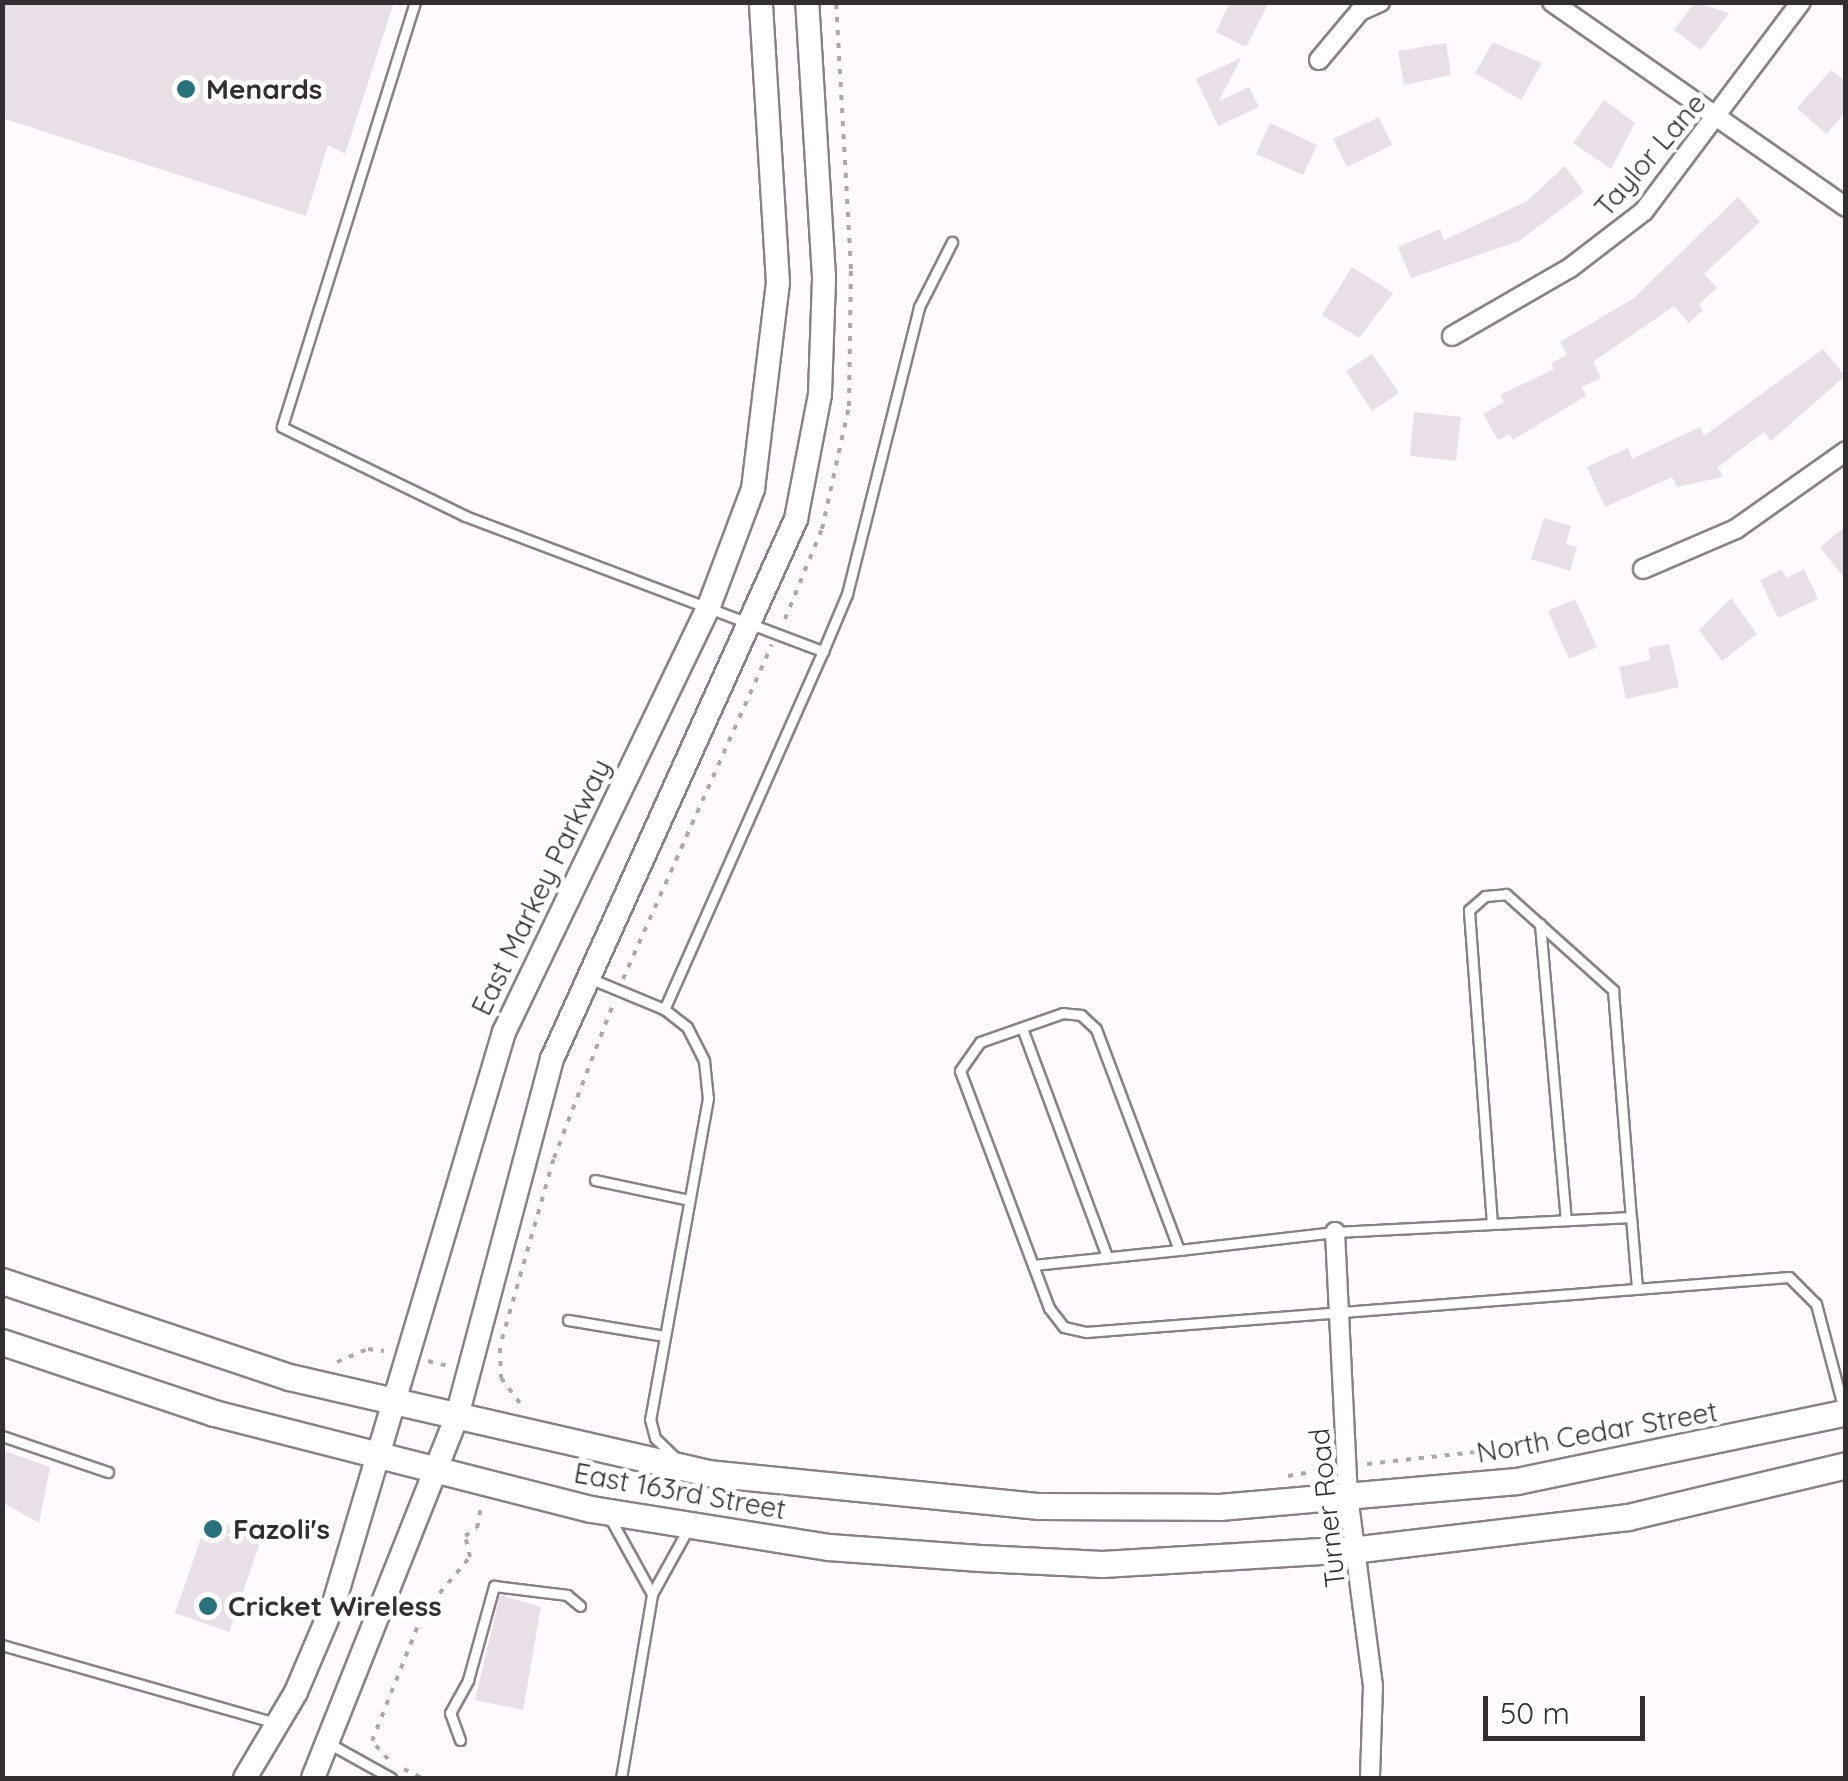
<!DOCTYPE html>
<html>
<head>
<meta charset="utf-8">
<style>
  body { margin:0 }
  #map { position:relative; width:1848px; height:1781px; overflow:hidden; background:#fefafd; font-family:Quicksand,sans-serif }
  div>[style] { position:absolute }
  .building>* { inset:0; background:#e9e0e7 }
  .path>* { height:4px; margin-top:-2px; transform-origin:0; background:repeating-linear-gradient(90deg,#aba7aa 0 5px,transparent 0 13px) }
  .roads { filter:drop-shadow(2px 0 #898187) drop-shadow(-2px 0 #898187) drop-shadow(0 2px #898187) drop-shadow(0 -2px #898187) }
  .service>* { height:9px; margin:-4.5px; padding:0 4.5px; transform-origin:4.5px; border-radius:4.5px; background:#fff }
  .minor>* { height:18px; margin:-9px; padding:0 9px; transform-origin:9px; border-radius:9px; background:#fff }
  .tertiary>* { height:22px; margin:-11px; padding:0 11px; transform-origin:11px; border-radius:11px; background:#fff }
  .secondary>* { height:25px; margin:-12.5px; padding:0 12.5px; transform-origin:12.5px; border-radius:12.5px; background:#fff }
  .dots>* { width:28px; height:28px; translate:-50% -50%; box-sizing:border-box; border:5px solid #fff; border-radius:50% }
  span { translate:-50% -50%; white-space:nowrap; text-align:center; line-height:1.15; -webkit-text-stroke:10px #fff; paint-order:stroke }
  .poi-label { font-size:28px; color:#322e31; font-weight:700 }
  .left { translate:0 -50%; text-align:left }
  .street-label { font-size:28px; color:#322e31 }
  .frame { position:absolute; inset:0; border:5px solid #322e31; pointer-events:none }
  .scale { position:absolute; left:1483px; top:1696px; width:162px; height:45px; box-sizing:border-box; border:5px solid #322e31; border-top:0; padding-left:12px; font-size:30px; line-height:35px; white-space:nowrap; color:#322e31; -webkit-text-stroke:8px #fff; paint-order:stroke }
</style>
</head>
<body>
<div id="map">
  <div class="building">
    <i style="clip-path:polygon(2px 2px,394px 2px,345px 154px,328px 145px,306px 216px,2px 118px)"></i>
    <i style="clip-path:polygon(1230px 2px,1269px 2px,1246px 47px,1216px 32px)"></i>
    <i style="clip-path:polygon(1695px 2px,1729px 13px,1701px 50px,1674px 30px)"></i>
    <i style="clip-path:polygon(1493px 42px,1542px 63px,1521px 100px,1475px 73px)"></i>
    <i style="clip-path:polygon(1446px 43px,1451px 75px,1404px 85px,1398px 51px)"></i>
    <i style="clip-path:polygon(1241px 58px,1219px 101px,1249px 87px,1259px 107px,1218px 126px,1196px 79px)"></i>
    <i style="clip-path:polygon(1831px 70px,1846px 82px,1846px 112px,1826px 134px,1797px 108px)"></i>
    <i style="clip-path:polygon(1604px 100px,1635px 123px,1611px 169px,1573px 143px)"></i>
    <i style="clip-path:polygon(1379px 117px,1392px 145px,1347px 167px,1333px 139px)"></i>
    <i style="clip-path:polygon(1270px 123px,1317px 145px,1303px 175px,1256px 154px)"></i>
    <i style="clip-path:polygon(1565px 166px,1584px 192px,1519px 241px,1411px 278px,1398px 247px,1440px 229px,1444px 240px,1527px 201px)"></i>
    <i style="clip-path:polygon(1738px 197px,1760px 222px,1704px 274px,1717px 288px,1699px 304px,1703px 310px,1689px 323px,1674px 306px,1593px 362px,1601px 378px,1582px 387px,1586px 396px,1513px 440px,1510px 434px,1498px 440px,1483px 414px,1504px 402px,1500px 395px,1554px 369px,1551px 363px,1567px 355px,1560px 342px,1634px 298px)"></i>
    <i style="clip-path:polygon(1352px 267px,1393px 293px,1359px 338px,1322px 315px)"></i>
    <i style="clip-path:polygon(1823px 349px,1845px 376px,1771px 441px,1764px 432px,1718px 467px,1723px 477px,1677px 487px,1672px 477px,1605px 507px,1587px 467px,1628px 448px,1632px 459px,1700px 427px,1704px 436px)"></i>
    <i style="clip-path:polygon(1372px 354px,1399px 393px,1372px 411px,1346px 371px)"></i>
    <i style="clip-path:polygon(1414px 412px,1461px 417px,1456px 461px,1410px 456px)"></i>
    <i style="clip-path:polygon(1544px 518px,1571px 526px,1566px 544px,1577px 547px,1570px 571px,1531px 559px)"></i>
    <i style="clip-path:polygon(1846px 526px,1846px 580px,1820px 547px)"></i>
    <i style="clip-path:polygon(1782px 569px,1786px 578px,1804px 569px,1818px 599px,1778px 618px,1760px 580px)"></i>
    <i style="clip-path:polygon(1731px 598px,1757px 634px,1722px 661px,1699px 630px)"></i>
    <i style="clip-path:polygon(1575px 599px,1597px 647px,1569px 659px,1548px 611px)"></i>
    <i style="clip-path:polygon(1669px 644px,1679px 687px,1626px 699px,1619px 667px,1650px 660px,1648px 648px)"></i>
    <i style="clip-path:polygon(2px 1450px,50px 1467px,39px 1523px,2px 1502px)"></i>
    <i style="clip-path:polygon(208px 1518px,262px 1537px,229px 1632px,175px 1613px)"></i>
    <i style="clip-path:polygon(500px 1595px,541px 1607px,523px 1710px,475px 1700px)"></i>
  </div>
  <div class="path">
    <i style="left:785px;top:619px;width:97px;rotate:-67.7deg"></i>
    <i style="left:822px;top:529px;width:126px;rotate:-77.6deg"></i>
    <i style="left:849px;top:406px;width:137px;rotate:-89.2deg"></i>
    <i style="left:851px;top:269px;width:267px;rotate:-93.2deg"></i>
    <i style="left:623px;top:979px;width:366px;rotate:-66deg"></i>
    <i style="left:502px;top:1339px;width:188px;rotate:-74deg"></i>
    <i style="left:554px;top:1158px;width:167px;rotate:-69deg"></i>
    <i style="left:500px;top:1348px;width:30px;rotate:88deg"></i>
    <i style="left:501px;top:1378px;width:35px;rotate:53deg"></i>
    <i style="left:428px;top:1361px;width:21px;rotate:14deg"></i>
    <i style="left:337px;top:1362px;width:34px;rotate:-23deg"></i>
    <i style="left:368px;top:1349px;width:16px;rotate:7deg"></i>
    <i style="left:1367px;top:1464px;width:235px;rotate:-6.3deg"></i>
    <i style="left:1288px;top:1476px;width:41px;rotate:-9.9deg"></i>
    <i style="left:388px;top:1759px;width:24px;rotate:-132deg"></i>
    <i style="left:372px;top:1741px;width:138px;rotate:-68.3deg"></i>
    <i style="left:423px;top:1613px;width:73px;rotate:-50deg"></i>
    <i style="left:470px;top:1557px;width:22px;rotate:-103deg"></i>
    <i style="left:465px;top:1536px;width:14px;rotate:-34deg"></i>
    <i style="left:477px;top:1528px;width:21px;rotate:-79deg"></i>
    <i style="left:404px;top:1769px;width:20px;rotate:27deg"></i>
  </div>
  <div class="roads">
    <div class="service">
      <i style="left:415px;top:2px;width:445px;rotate:107.4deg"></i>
      <i style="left:282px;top:427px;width:203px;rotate:25.9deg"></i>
      <i style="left:465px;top:516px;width:383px;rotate:20.7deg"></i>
      <i style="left:823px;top:651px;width:392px;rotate:113.9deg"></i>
      <i style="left:823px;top:651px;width:62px;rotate:-67.2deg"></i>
      <i style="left:847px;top:594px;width:296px;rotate:-75.9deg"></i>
      <i style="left:919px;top:307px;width:73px;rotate:-63.1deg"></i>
      <i style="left:1540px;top:924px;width:297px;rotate:85deg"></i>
      <i style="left:589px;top:978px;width:81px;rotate:22.5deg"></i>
      <i style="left:664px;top:1009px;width:29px;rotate:38deg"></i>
      <i style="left:687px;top:1027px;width:38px;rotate:63deg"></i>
      <i style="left:704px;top:1061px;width:37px;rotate:84deg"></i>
      <i style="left:708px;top:1098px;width:326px;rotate:100.2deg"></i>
      <i style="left:650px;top:1419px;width:20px;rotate:75deg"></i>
      <i style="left:655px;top:1438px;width:28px;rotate:44deg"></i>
      <i style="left:1022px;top:1028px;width:244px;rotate:69.6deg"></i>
      <i style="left:595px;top:1180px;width:96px;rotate:12deg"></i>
      <i style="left:1492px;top:1224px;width:315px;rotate:-94.2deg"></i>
      <i style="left:1469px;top:910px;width:21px;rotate:-41deg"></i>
      <i style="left:1485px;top:896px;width:21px;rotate:-5deg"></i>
      <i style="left:1506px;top:894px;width:144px;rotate:41.9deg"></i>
      <i style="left:1613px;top:990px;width:228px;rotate:85.5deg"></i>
      <i style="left:1033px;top:1265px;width:147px;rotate:-5.9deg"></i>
      <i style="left:1637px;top:1288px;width:71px;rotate:-94.8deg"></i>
      <i style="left:1631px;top:1217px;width:296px;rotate:177.1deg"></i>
      <i style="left:1335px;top:1232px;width:157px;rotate:173.4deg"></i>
      <i style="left:1179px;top:1250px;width:236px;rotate:-110.6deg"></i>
      <i style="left:1096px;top:1029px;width:21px;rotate:-137deg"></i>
      <i style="left:1081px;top:1015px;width:18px;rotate:-174deg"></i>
      <i style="left:1063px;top:1013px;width:88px;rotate:160.7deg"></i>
      <i style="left:980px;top:1042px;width:35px;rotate:125deg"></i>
      <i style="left:960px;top:1071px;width:253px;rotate:69.4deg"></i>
      <i style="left:1049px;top:1308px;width:24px;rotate:52deg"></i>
      <i style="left:1064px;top:1327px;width:23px;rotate:13deg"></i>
      <i style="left:1086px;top:1332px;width:705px;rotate:-4.47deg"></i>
      <i style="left:1789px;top:1277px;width:38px;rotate:45deg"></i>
      <i style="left:1816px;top:1304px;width:110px;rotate:75.2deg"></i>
      <i style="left:568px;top:1320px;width:98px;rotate:9.4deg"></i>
      <i style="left:2px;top:1436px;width:112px;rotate:18.8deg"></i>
      <i style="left:610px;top:1518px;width:87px;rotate:61.1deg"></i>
      <i style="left:2px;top:1645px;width:284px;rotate:15.9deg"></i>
      <i style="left:460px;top:1740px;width:29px;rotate:-110deg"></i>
      <i style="left:450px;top:1713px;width:38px;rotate:-61deg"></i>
      <i style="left:468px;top:1680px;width:98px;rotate:-74.5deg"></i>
      <i style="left:494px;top:1586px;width:74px;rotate:7deg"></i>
      <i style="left:567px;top:1595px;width:17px;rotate:40deg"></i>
      <i style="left:330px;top:1744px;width:70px;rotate:29.1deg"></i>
      <i style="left:621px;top:1778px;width:187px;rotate:-80.4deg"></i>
      <i style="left:652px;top:1594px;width:77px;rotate:-61.1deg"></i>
    </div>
    <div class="minor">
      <i style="left:1552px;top:2px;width:358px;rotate:34.9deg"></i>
      <i style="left:1319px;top:60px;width:64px;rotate:-50.1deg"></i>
      <i style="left:1360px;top:11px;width:22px;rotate:-24deg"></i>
      <i style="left:1452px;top:336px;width:136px;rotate:-30deg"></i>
      <i style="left:1570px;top:268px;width:93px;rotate:-37.6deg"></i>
      <i style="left:1644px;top:211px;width:261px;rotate:-53.1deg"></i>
      <i style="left:1643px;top:569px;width:101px;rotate:-23.3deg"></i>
      <i style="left:1736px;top:529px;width:135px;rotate:-35.3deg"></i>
      <i style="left:1335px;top:1232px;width:264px;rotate:87.2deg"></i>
      <i style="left:1348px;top:1496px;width:192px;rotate:82.5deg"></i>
      <i style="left:1373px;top:1686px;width:92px;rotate:91.9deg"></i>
    </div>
    <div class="tertiary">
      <i style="left:245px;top:1778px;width:100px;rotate:-59.3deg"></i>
      <i style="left:296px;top:1692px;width:97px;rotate:-66.9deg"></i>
      <i style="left:334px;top:1603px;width:596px;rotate:-73.42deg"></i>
      <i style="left:504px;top:1032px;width:473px;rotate:-64.3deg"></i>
      <i style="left:709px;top:606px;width:125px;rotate:-69.4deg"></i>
      <i style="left:753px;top:489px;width:208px;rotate:-83.1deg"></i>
      <i style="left:778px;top:283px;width:282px;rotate:-93.5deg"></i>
      <i style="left:313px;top:1778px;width:390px;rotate:-68.3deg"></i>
      <i style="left:457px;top:1416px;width:369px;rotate:-75.1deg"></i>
      <i style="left:552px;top:1059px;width:593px;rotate:-65.68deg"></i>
      <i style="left:796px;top:519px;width:127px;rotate:-79.1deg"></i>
      <i style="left:820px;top:394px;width:117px;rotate:-88deg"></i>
      <i style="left:824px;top:277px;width:276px;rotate:-93.5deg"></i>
    </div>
    <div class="secondary">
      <i style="left:2px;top:1281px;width:303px;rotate:18.5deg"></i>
      <i style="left:289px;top:1377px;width:429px;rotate:12.9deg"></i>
      <i style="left:707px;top:1473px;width:334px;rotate:5.7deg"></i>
      <i style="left:1039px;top:1506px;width:180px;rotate:0.3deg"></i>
      <i style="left:1219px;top:1507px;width:299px;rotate:-5deg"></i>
      <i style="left:1517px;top:1481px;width:336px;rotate:-11.8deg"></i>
      <i style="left:2px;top:1342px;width:224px;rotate:18.5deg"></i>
      <i style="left:214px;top:1413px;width:389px;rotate:14.3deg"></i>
      <i style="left:591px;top:1509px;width:241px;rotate:9.1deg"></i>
      <i style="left:829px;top:1547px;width:151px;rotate:4.2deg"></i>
      <i style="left:980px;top:1558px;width:122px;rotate:2.8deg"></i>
      <i style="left:1102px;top:1564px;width:266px;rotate:-3.4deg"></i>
      <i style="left:1368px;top:1548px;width:262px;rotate:-6.8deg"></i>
      <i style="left:1628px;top:1517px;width:224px;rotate:-13.4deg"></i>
    </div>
  </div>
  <div class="dots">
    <i style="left:186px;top:89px;background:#29727b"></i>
    <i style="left:213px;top:1529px;background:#29727b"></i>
    <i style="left:208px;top:1606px;background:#29727b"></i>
  </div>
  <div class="poi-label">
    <span class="left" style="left:206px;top:89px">Menards</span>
    <span class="left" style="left:233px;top:1529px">Fazoli's</span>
    <span class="left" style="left:228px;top:1606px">Cricket Wireless</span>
  </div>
  <div class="street-label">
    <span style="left:1650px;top:155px;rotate:-49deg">Taylor Lane</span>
    <span style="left:541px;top:887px;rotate:-64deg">East Markey Parkway</span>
    <span style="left:1597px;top:1432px;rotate:-10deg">North Cedar Street</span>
    <span style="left:680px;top:1491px;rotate:10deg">East 163rd Street</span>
    <span style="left:1327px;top:1508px;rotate:-96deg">Turner Road</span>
  </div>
  <div class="frame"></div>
  <div class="scale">50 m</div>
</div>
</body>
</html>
